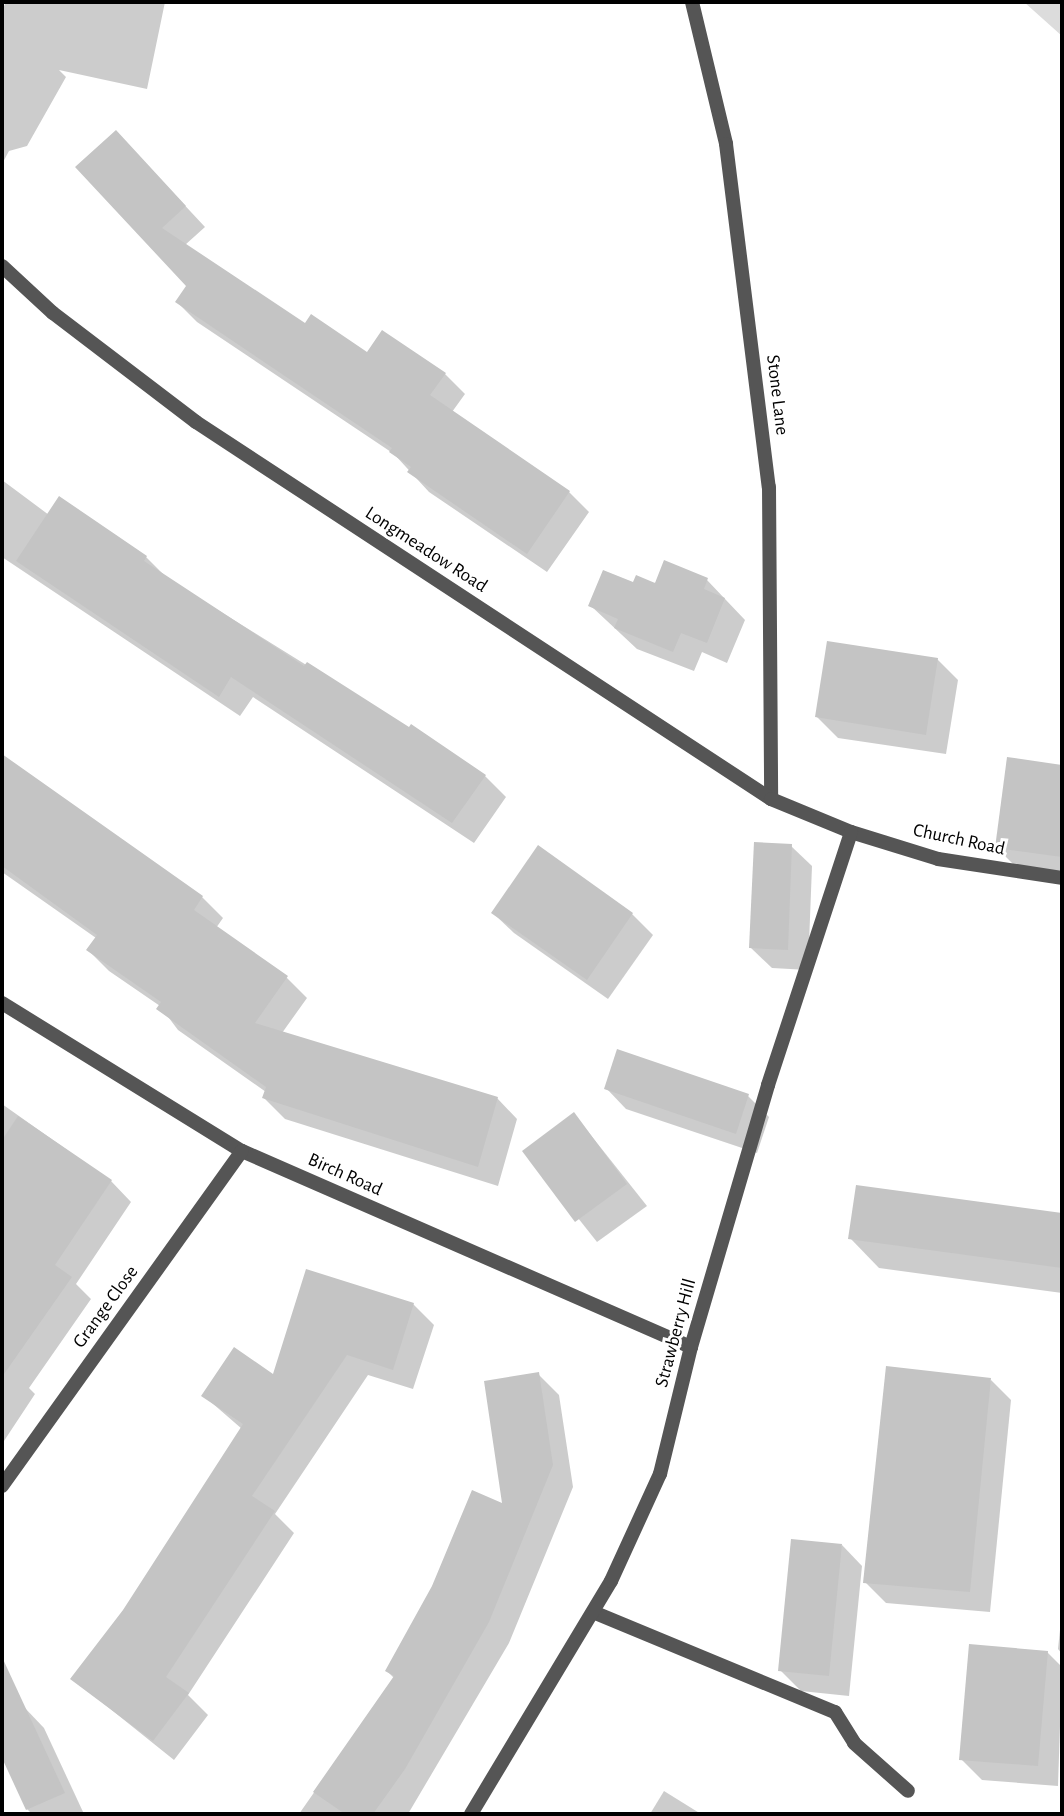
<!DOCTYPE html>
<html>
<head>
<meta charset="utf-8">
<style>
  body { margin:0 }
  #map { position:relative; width:1064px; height:1816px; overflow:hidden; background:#fff; font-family:"Alegreya Sans",sans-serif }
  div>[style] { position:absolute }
  .green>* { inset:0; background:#dcdcdc }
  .shadow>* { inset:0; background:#0003 }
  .building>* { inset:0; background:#c4c4c4 }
  .service>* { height:14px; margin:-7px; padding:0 7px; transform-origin:7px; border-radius:7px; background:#555 }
  .minor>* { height:14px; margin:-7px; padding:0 7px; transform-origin:7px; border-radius:7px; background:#555 }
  span { translate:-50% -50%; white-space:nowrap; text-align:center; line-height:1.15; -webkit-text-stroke:6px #fff; paint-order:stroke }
  .street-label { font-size:19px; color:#000 }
  .frame { position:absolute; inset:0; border:4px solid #000; pointer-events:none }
</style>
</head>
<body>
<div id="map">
  <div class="green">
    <i style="clip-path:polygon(1024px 2px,1062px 2px,1062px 36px)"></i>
  </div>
  <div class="shadow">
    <i style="clip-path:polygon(6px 2px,165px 2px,147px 89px,59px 70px,66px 77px,27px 146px,9px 151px,2px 164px,2px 10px)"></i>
    <i style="clip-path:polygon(135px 152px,205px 227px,185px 245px,306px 325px,367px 355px,383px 333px,445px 374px,465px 394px,452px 412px,569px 492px,589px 512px,547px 572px,429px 492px,394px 454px,197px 322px,177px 302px,188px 286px,78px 167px)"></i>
    <i style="clip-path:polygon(2px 480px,49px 515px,60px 499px,146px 557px,168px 579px,485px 776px,506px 797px,474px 843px,253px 697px,240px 716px,2px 557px)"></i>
    <i style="clip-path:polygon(707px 580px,745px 620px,727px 663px,702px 652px,694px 671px,637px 649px,591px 606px,634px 584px)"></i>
    <i style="clip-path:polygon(937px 659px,958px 680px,946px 754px,838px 738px,817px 717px)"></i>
    <i style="clip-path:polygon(2px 757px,202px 897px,223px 918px,216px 928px,287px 978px,307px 998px,282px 1033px,497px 1098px,517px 1119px,498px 1186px,285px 1119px,264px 1098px,266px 1092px,178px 1030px,160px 1006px,109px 971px,88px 950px,96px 938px,2px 872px)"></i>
    <i style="clip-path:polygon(1009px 759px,1062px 766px,1062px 874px,1017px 868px,996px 847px)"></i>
    <i style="clip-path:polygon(791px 846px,812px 866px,808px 970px,772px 968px,751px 948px)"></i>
    <i style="clip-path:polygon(493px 913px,632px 914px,653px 935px,608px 999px,514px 933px)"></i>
    <i style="clip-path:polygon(606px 1088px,748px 1096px,769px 1117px,757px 1153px,626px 1109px)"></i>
    <i style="clip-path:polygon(2px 1104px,111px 1181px,131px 1202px,76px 1284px,91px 1299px,29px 1388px,35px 1394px,2px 1444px,2px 1230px,24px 1198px,2px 1183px)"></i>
    <i style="clip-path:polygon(574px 1114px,647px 1206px,597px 1242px,525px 1151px)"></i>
    <i style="clip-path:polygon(857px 1187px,1062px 1214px,1062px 1293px,879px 1268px,850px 1238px)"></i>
    <i style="clip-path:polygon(413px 1304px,434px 1325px,413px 1389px,368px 1375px,275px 1514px,294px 1533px,188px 1695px,208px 1715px,174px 1760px,73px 1679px,124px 1611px,242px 1429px,204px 1396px,274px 1376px)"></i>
    <i style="clip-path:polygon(538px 1374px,559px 1395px,573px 1487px,509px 1643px,408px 1814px,299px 1814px,394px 1678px,387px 1671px,505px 1506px)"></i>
    <i style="clip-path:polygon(991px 1380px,1011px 1400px,990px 1612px,886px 1603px,865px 1582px)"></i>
    <i style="clip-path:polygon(842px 1545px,862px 1566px,849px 1696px,801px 1691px,780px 1670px)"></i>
    <i style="clip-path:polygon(1062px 1611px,1062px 1654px,1058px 1649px)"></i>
    <i style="clip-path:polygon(1047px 1652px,1062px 1667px,1058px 1786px,982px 1780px,961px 1759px)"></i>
    <i style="clip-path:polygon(24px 1707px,44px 1728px,84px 1814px,32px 1814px,27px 1809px,2px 1754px,2px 1717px)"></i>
    <i style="clip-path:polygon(664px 1791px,701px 1814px,650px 1814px)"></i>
  </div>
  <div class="building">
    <i style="clip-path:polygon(116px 130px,186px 206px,162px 228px,305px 323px,311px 314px,367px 352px,382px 330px,446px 373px,430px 395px,570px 491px,527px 554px,407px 472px,411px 467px,389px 452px,392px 448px,175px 302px,186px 286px,75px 167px)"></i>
    <i style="clip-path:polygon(59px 496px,147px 556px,144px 561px,304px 666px,307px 662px,409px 727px,411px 724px,486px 775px,452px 823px,231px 677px,219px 697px,16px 561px)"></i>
    <i style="clip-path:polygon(664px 560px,708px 578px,704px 589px,725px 598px,707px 643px,681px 633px,673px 652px,614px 628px,618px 619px,588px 606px,603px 570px,633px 582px,636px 575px,655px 583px)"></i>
    <i style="clip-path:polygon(827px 641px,938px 658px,926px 735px,815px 717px)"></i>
    <i style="clip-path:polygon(2px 754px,203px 896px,194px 910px,288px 976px,255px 1023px,498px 1097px,478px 1167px,262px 1098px,266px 1087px,156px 1009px,161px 1002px,86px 950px,97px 935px,2px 866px)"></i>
    <i style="clip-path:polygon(1007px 757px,1062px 765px,1062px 857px,995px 848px)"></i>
    <i style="clip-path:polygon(754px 842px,792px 844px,788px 950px,749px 948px)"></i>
    <i style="clip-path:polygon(538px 845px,633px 913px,587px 980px,491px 913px)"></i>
    <i style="clip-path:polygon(617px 1049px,749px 1094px,736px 1134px,604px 1089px)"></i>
    <i style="clip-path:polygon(574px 1112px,627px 1184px,575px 1222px,522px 1151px)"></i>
    <i style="clip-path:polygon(18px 1116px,112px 1180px,55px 1265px,72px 1277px,2px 1377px,2px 1140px)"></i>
    <i style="clip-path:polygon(856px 1185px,1062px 1213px,1062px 1268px,848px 1239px)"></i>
    <i style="clip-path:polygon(306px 1269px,414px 1303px,393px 1370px,347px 1355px,252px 1496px,275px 1511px,166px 1677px,189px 1693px,153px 1741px,70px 1679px,123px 1610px,243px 1424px,201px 1396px,234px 1347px,273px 1374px)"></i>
    <i style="clip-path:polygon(886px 1366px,991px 1378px,970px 1592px,863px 1583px)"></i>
    <i style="clip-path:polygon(539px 1372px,553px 1465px,489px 1622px,405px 1769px,373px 1814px,345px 1814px,313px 1792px,394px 1676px,385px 1671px,432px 1586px,472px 1490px,502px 1503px,484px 1381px)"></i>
    <i style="clip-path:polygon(791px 1539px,842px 1544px,829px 1676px,778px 1671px)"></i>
    <i style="clip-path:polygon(969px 1644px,1048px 1651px,1038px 1766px,959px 1760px)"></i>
    <i style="clip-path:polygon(2px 1657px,65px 1793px,26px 1810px,2px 1758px)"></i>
  </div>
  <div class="service">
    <i style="left:692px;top:2px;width:146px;rotate:76.5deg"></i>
    <i style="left:726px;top:144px;width:346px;rotate:82.9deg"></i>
    <i style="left:769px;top:487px;width:312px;rotate:89.6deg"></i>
    <i style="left:593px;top:1612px;width:262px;rotate:22.5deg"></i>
    <i style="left:835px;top:1712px;width:36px;rotate:58deg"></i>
    <i style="left:854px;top:1743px;width:72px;rotate:41.6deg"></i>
  </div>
  <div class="minor">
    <i style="left:2px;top:266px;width:69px;rotate:42.7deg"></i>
    <i style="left:53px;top:313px;width:180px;rotate:37.3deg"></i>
    <i style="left:196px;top:422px;width:688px;rotate:33.25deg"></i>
    <i style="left:771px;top:799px;width:87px;rotate:22.4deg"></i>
    <i style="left:851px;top:832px;width:91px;rotate:17.2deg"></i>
    <i style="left:938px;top:859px;width:125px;rotate:8.7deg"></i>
    <i style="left:2px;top:1003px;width:282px;rotate:31.7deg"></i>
    <i style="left:242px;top:1151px;width:490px;rotate:23.6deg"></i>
    <i style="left:2px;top:1486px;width:412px;rotate:-54.4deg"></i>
    <i style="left:471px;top:1814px;width:272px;rotate:-59deg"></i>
    <i style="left:611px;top:1581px;width:118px;rotate:-65.4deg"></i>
    <i style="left:660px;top:1474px;width:131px;rotate:-76.3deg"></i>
    <i style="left:691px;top:1347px;width:273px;rotate:-73.6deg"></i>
    <i style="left:768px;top:1085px;width:266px;rotate:-71.8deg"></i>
  </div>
  <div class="street-label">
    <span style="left:777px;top:395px;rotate:83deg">Stone Lane</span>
    <span style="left:426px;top:550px;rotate:33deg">Longmeadow Road</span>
    <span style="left:959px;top:840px;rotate:12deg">Church Road</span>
    <span style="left:345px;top:1175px;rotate:24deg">Birch Road</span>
    <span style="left:106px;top:1307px;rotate:-54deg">Grange Close</span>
    <span style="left:676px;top:1333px;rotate:-75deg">Strawberry Hill</span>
  </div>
  <div class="frame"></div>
</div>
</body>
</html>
